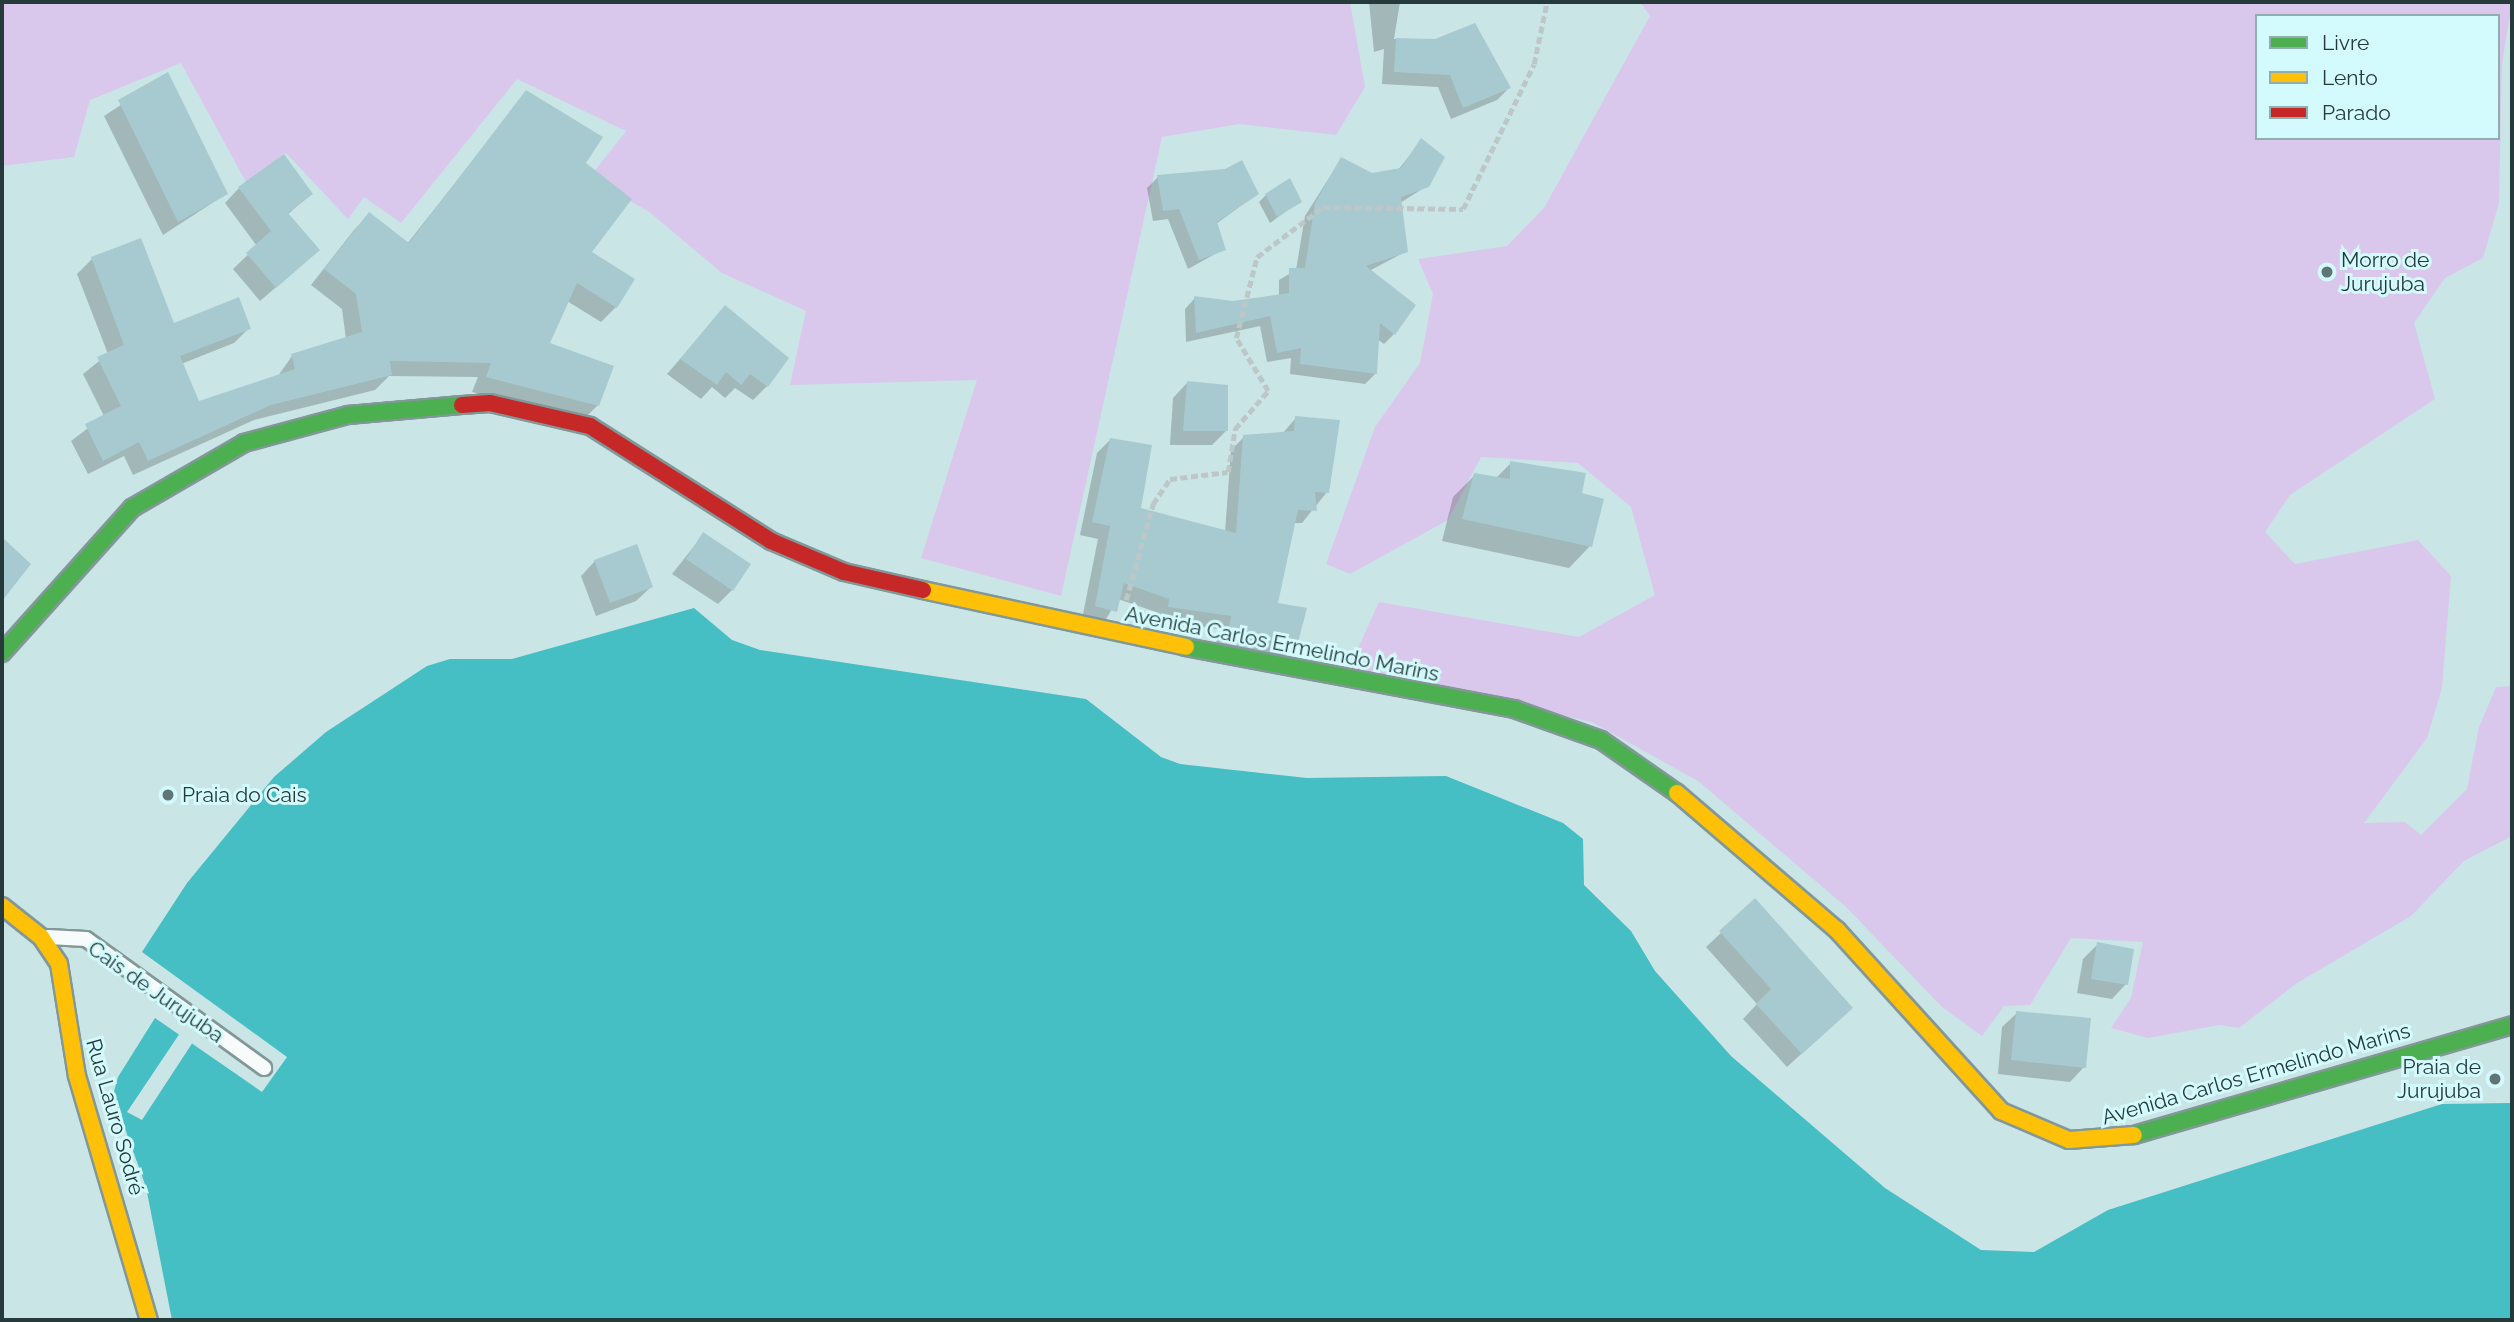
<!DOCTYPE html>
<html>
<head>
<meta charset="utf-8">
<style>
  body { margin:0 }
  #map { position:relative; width:2514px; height:1322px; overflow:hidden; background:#cae5e6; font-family:Raleway,sans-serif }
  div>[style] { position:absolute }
  .green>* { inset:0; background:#d9c8ec }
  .water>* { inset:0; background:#45bec4 }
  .pier>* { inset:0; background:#cae5e6 }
  .shadow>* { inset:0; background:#0003 }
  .building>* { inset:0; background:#a7cad1 }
  .path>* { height:4.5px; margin-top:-2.25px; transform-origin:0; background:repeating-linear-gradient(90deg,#bec7c7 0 7px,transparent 0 10.5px) }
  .roads { filter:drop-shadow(2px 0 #829798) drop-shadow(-2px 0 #829798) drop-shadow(0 2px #829798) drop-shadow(0 -2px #829798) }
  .lane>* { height:14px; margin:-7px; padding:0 7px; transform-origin:7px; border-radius:7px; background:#f7fbfb }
  .fast>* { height:16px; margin:-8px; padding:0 8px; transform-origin:8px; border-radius:8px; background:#4caf50 }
  .slow>* { height:16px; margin:-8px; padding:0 8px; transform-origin:8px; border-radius:8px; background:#ffc107 }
  .jam>* { height:16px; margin:-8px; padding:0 8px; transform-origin:8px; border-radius:8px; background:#c62828 }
  .dots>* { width:19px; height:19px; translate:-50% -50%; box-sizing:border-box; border:4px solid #d3fbfd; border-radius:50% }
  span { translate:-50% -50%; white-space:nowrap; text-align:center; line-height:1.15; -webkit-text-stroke:6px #d3fbfd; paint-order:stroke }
  .poi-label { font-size:21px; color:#263a3b }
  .left { translate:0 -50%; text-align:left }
  .right { translate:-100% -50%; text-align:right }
  .street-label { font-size:21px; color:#263a3b }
  .frame { position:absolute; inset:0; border:4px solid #263a3b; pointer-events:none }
  .legend { position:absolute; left:2255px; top:14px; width:245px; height:126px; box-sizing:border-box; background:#d3fbfd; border:2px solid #8eaeaf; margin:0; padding:9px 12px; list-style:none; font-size:21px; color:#263a3b }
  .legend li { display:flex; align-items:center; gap:14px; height:35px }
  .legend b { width:35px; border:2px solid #8eaeaf }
</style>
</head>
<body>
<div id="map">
  <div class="green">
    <i style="clip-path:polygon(2px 2px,1350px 2px,1365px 87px,1336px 135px,1239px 124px,1162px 137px,1061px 596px,921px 558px,977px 380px,790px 385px,806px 311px,722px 273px,648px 211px,589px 178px,626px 131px,517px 79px,401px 223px,364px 197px,348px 219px,286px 153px,246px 182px,181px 63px,90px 100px,74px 157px,2px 166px)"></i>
    <i style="clip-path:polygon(evenodd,1640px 2px,2512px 2px,2502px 64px,2499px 203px,2483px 258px,2445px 278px,2414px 323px,2435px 399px,2290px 495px,2265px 532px,2295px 564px,2418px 540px,2451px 576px,2442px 688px,2427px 738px,2364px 823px,2405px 822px,2421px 835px,2467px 789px,2479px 727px,2496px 687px,2512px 686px,2512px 836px,2464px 861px,2411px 916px,2297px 983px,2239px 1028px,2219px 1025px,2148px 1038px,2111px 1028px,2131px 998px,2143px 942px,2071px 938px,2030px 1005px,2004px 1006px,1982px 1036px,1942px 1007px,1845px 906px,1698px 781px,1592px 722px,1348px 670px,1379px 602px,1579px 637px,1655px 595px,1631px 507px,1578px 463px,1481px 457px,1448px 520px,1350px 574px,1326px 564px,1375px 427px,1420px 363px,1433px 294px,1418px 259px,1507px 246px,1544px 208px,1650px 16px,1640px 2px,2257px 16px,2498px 16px,2498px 138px,2257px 138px,2257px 16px)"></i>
  </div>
  <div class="water">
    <i style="clip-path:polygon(694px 608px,732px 640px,760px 650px,1086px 699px,1161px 757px,1180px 764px,1307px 778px,1446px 776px,1563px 823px,1583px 839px,1584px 885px,1631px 931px,1655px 971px,1731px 1056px,1885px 1188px,1981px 1250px,2034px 1252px,2108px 1210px,2442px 1104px,2512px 1103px,2512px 1320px,172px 1320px,146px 1187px,113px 1095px,118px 1077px,155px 1018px,262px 1092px,287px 1057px,142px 952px,187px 883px,274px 777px,326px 732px,427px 666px,450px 659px,512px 659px)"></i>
  </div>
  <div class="pier">
    <i style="clip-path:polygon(154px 1015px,262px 1088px,282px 1058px,247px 1033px,285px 1059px,262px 1091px,193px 1042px,142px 1120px,127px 1112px,180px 1033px)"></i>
  </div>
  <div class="shadow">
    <i style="clip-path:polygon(1369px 2px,1400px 2px,1394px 39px,1435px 41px,1509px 88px,1497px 100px,1451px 119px,1438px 87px,1382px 84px,1384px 49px,1374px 52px)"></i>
    <i style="clip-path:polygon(168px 74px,226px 194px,163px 235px,104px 116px)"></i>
    <i style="clip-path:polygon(526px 93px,583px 163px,589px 252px,616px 307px,601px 322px,567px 301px,547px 344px,598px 405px,582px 421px,472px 392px,478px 377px,389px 376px,375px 390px,254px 420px,133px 475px,124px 456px,88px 474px,71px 441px,104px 416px,83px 374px,108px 354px,77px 274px,92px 259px,173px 326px,249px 328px,234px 343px,181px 364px,198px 404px,278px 376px,292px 356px,346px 339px,342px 309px,311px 285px,354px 230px,369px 214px,407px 244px)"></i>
    <i style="clip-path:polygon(1421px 141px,1427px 186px,1400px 203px,1407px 251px,1369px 271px,1394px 334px,1384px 344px,1377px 339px,1376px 373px,1365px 384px,1290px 374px,1291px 358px,1267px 362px,1260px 326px,1186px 342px,1185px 309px,1195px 298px,1233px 302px,1279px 296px,1279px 280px,1296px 270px,1305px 216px,1341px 159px,1372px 175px,1398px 170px)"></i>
    <i style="clip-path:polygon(1158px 177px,1257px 194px,1216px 224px,1224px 249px,1188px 269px,1168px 219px,1153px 221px,1147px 188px)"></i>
    <i style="clip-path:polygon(239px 188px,311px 194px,287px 215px,303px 264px,260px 301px,233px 269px,257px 246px,225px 203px)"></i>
    <i style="clip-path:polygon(1266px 195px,1300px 201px,1270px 223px,1259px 202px)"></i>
    <i style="clip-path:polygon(725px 307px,767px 386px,753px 400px,735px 388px,725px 398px,712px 387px,701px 399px,667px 374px)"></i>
    <i style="clip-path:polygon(1187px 383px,1226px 431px,1212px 445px,1170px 445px,1173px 398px)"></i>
    <i style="clip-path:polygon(1296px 418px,1327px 492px,1302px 523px,1294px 523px,1276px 604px,1296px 645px,1282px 658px,1216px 645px,1218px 629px,1156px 620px,1156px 612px,1118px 599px,1103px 624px,1082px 619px,1098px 539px,1080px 535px,1097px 453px,1110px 440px,1138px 510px,1225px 532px,1231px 450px,1244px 437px,1282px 434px)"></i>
    <i style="clip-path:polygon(1511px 463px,1580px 494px,1590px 546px,1569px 568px,1442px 541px,1453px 497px,1475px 475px,1496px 478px)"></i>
    <i style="clip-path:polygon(703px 535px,732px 590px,718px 604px,672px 574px)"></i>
    <i style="clip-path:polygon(595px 561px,651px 587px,636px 601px,596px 616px,581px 576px)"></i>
    <i style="clip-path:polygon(1755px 901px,1836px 1022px,1787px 1067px,1743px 1019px,1757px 1004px,1706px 947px)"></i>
    <i style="clip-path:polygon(2098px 944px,2126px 984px,2112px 999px,2077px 993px,2083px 959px)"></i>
    <i style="clip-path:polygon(2017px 1013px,2084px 1067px,2070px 1082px,1998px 1074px,2002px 1027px)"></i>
  </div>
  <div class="building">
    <i style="clip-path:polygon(1475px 23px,1511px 88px,1463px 108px,1450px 75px,1394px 72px,1396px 38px,1435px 39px)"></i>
    <i style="clip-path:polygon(168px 72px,228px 194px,178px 222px,118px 100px)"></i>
    <i style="clip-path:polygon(526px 90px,603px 137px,586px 163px,632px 199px,592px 252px,635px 279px,617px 308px,577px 283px,550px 343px,614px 366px,599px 406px,486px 377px,491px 363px,390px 361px,392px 375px,271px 405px,148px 461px,139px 442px,103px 461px,85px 424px,121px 406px,97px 357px,124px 345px,91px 257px,141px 238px,174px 323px,239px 297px,251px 329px,180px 356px,199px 401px,295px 369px,291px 354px,362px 332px,356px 294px,324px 269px,369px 212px,409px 243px)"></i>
    <i style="clip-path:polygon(1421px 138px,1445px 157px,1429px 187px,1401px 197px,1408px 252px,1366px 266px,1416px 305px,1395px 335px,1380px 323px,1377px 374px,1300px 364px,1301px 348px,1277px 353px,1270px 316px,1196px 333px,1194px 296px,1233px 301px,1289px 293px,1289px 268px,1305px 268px,1315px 203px,1341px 157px,1372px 173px,1401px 168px)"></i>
    <i style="clip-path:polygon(284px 154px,313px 194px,288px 213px,320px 250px,276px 288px,246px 253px,271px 231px,238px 187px)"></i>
    <i style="clip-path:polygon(1242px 160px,1259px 194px,1217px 222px,1226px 250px,1199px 260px,1179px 209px,1163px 211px,1157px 175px,1225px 169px)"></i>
    <i style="clip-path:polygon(1290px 178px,1302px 202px,1277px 217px,1265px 194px)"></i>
    <i style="clip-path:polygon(725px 305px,789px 358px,768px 387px,750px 374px,741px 385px,726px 372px,717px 385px,680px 359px)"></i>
    <i style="clip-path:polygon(1187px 381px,1228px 385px,1228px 431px,1183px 431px)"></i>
    <i style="clip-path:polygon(1295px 416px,1340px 420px,1329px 493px,1315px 492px,1317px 511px,1298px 510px,1278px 603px,1307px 608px,1297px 646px,1228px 633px,1231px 616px,1168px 607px,1169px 599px,1124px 583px,1117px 612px,1095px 606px,1110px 526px,1092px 522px,1110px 438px,1152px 445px,1141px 508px,1236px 533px,1243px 435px,1294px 431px)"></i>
    <i style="clip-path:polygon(1510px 461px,1586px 473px,1582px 493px,1604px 499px,1592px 547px,1462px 519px,1474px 473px,1510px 479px)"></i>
    <i style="clip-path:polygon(703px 532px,751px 564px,733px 591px,686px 559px)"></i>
    <i style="clip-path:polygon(2px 537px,31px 564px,2px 601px)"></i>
    <i style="clip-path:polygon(637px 544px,653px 587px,610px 603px,594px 560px)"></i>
    <i style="clip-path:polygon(1755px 898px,1853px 1008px,1802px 1054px,1756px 1004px,1771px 989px,1719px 931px)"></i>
    <i style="clip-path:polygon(2097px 942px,2134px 949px,2128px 985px,2091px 979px)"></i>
    <i style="clip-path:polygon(2016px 1011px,2091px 1018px,2086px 1068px,2011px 1060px)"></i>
  </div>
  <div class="path">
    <i style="left:1126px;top:600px;width:100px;rotate:-74.3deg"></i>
    <i style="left:1153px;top:504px;width:30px;rotate:-56deg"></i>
    <i style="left:1170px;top:479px;width:58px;rotate:-6.9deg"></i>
    <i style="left:1228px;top:472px;width:44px;rotate:-80.8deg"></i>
    <i style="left:1235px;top:429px;width:50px;rotate:-49deg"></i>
    <i style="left:1268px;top:391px;width:62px;rotate:-121.1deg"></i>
    <i style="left:1236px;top:338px;width:84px;rotate:-75.5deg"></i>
    <i style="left:1257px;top:257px;width:83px;rotate:-37.1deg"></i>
    <i style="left:1323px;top:207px;width:140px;rotate:0.8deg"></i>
    <i style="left:1463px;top:209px;width:161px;rotate:-63.9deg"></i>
    <i style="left:1534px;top:64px;width:63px;rotate:-78.2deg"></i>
  </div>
  <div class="roads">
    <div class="lane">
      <i style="left:48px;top:937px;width:38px;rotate:3deg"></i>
      <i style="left:86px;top:939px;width:220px;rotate:35.9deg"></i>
    </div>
    <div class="fast">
      <i style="left:1186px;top:647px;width:334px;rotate:10.7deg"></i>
      <i style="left:1514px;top:709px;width:92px;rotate:19.6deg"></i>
      <i style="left:1601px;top:740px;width:93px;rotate:34.9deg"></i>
      <i style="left:2px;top:653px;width:195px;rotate:-48.1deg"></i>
      <i style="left:132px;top:508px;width:129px;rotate:-30.1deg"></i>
      <i style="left:244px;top:443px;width:108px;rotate:-15.1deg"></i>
      <i style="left:348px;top:415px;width:114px;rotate:-5deg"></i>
      <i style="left:2134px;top:1135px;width:394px;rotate:-16.2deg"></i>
    </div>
    <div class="slow">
      <i style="left:923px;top:590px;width:269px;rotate:12.2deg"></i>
      <i style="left:1677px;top:793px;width:211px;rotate:40.6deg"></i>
      <i style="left:1837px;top:930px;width:244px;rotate:47.8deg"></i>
      <i style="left:2001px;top:1111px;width:74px;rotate:23.1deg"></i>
      <i style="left:2069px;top:1140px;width:65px;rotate:-4.4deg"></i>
      <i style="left:2px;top:906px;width:50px;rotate:38.5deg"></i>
      <i style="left:41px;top:937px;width:32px;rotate:56deg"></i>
      <i style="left:59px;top:964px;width:113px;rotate:80.9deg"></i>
      <i style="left:77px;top:1076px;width:254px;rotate:73.6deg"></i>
    </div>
    <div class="jam">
      <i style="left:462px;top:405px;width:28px;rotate:-4deg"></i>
      <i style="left:490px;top:403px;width:103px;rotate:13deg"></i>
      <i style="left:590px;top:426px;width:214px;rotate:32.4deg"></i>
      <i style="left:771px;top:541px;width:79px;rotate:23deg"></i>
      <i style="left:844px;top:572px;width:81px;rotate:12.8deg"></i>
    </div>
  </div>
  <div class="dots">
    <i style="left:2327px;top:272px;background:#5f7677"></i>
    <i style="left:168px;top:795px;background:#5f7677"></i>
    <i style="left:2495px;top:1079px;background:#5f7677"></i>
  </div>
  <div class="poi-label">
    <span class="left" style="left:2341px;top:272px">Morro de<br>Jurujuba</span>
    <span class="left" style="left:182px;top:795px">Praia do Cais</span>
    <span class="right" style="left:2481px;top:1079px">Praia de<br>Jurujuba</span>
  </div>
  <div class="street-label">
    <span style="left:1282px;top:644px;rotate:11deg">Avenida Carlos Ermelindo Marins</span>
    <span style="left:156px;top:992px;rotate:35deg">Cais de Jurujuba</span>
    <span style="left:2256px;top:1074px;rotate:-16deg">Avenida Carlos Ermelindo Marins</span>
    <span style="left:115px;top:1117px;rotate:74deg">Rua Lauro Sodré</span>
  </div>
  <div class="frame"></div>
  <ul class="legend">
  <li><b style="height:9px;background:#4caf50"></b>Livre</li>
  <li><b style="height:9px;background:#ffc107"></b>Lento</li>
  <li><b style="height:9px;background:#c62828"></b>Parado</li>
  </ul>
</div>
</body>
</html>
